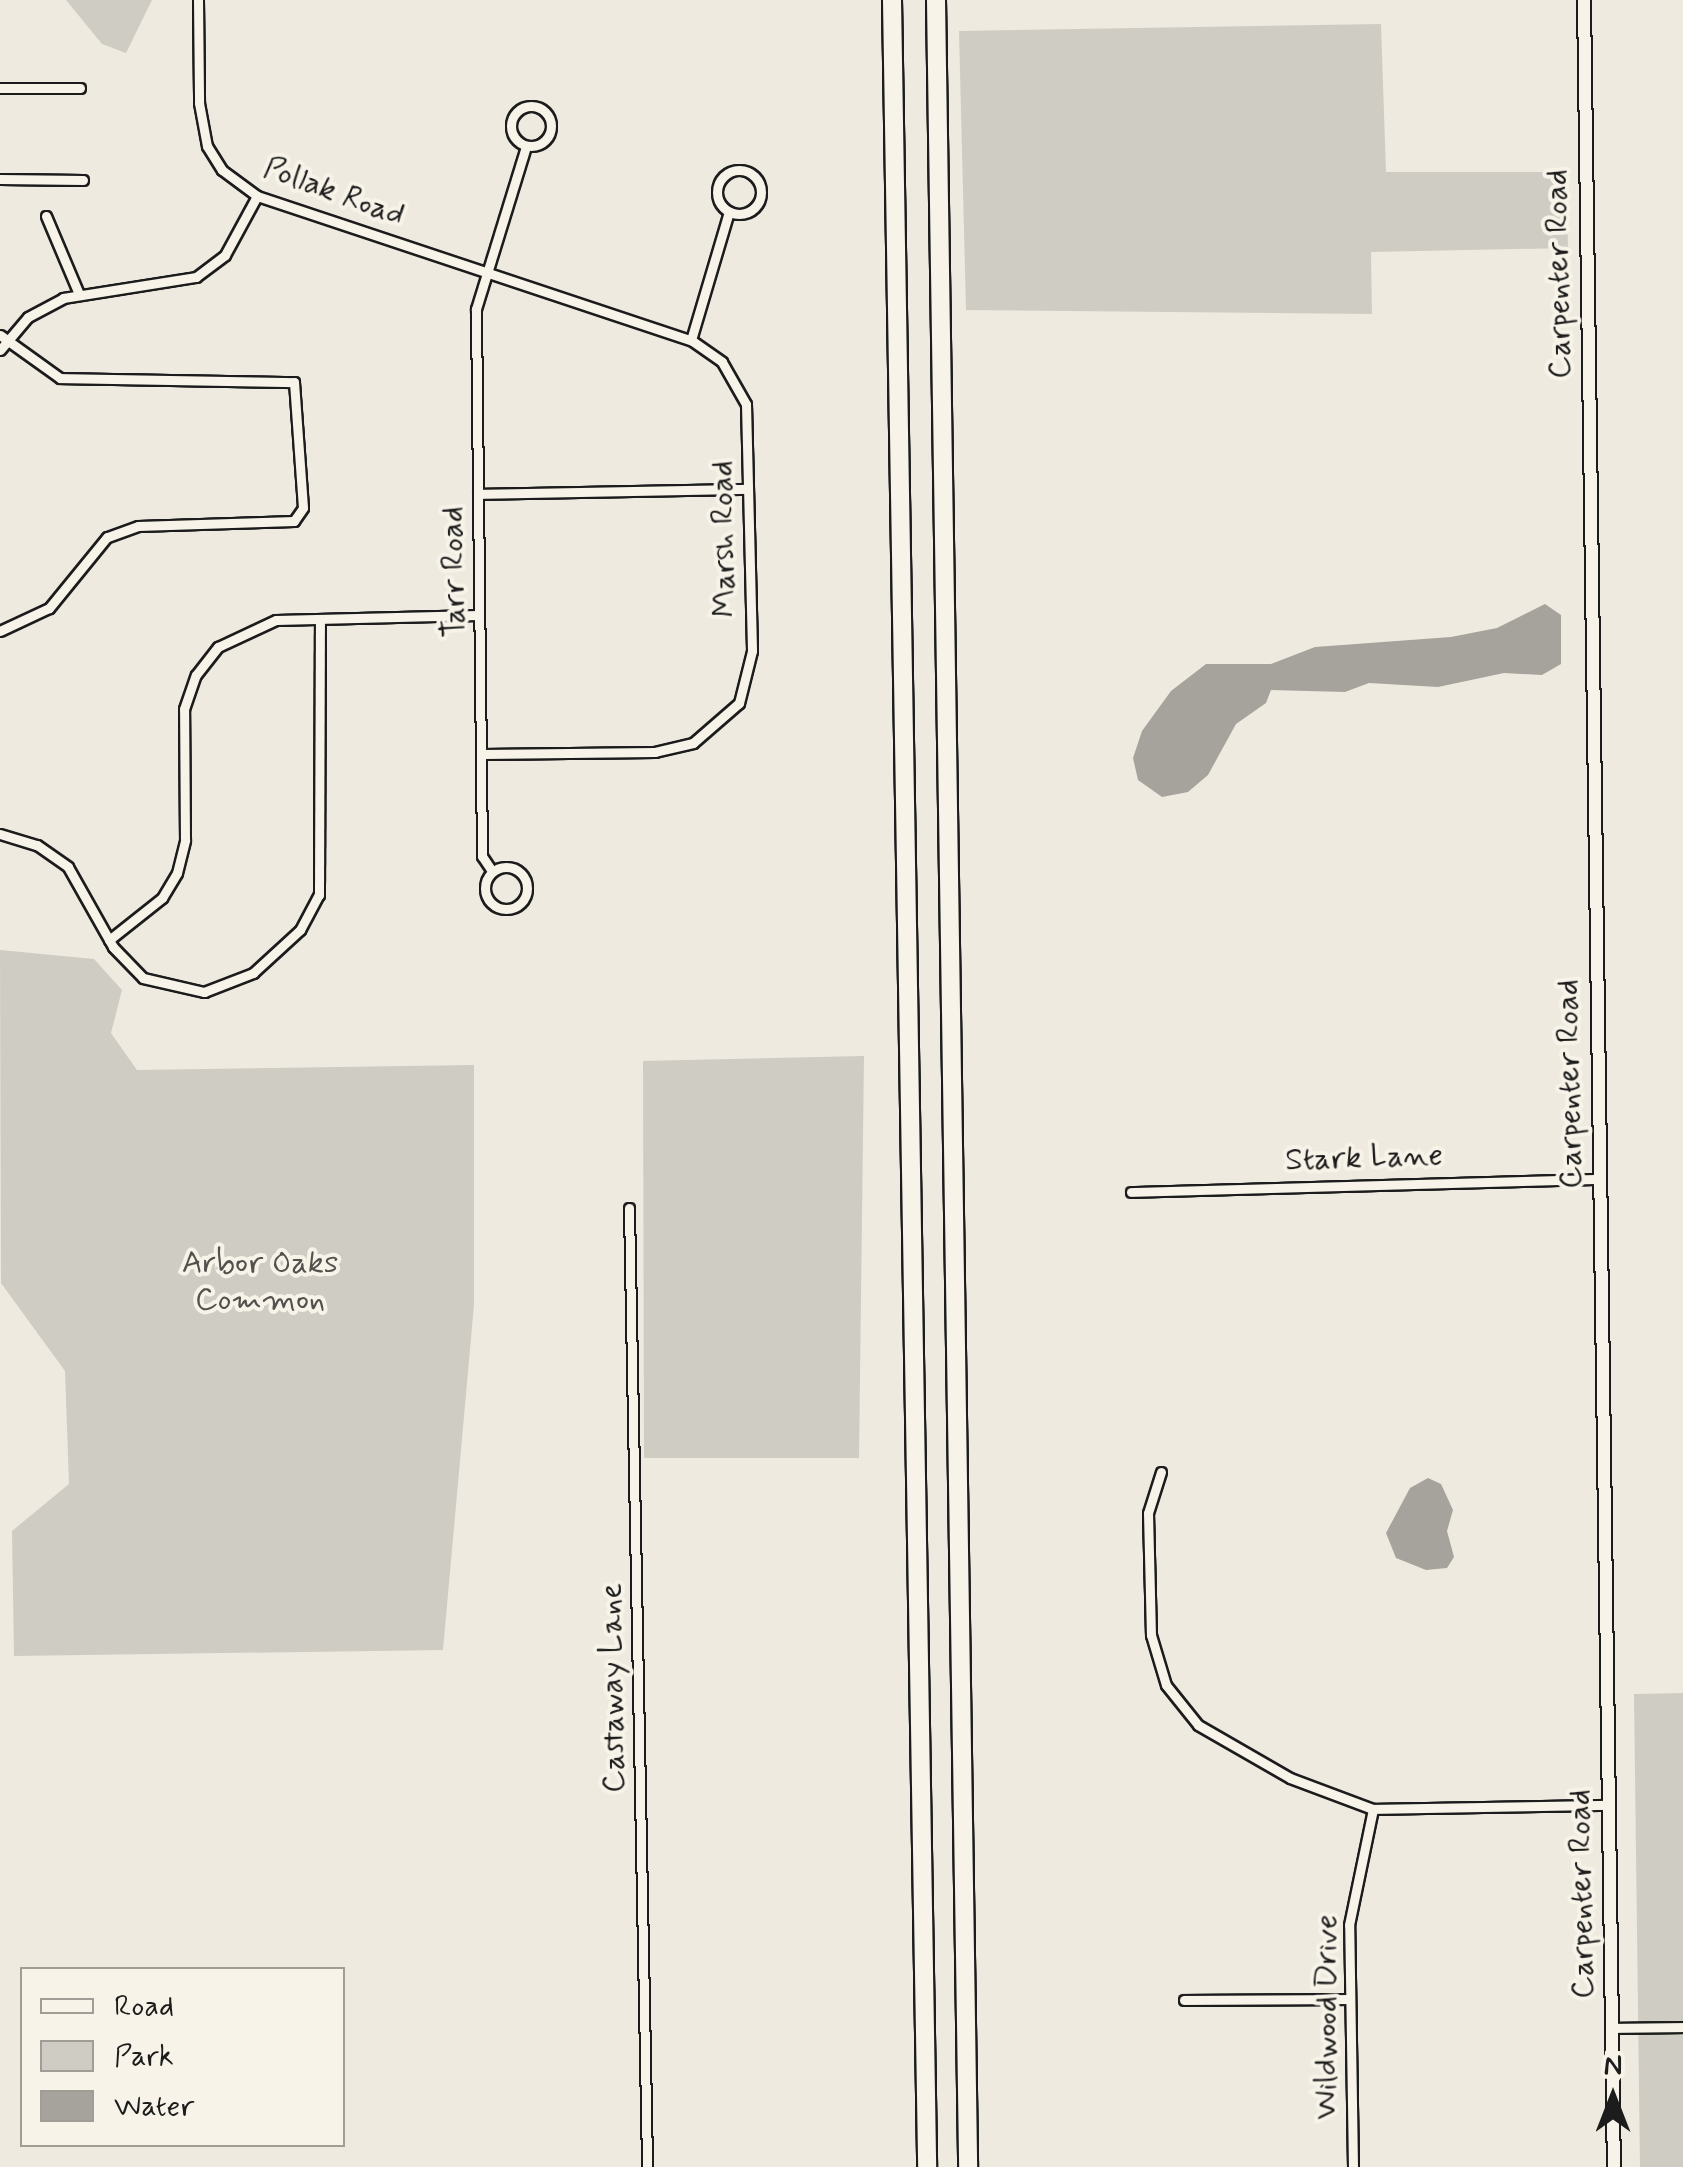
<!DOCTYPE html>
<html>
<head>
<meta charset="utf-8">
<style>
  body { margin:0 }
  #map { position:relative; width:1683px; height:2167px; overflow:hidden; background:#eeeae0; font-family:Mynerve,sans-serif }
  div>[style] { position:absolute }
  .green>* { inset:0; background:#cfccc3 }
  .water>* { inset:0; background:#a6a39d }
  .roads { filter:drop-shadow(2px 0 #1c1c1c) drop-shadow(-2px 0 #1c1c1c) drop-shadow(0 2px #1c1c1c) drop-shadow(0 -2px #1c1c1c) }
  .minor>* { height:9px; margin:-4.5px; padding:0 4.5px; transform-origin:4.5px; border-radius:4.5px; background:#f7f3e8 }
  .minor>.ring { margin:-4.5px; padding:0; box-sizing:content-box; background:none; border:9px solid #f7f3e8; border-radius:50% }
  .secondary>* { height:12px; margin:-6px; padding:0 6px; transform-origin:6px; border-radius:6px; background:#f7f3e8 }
  .motorway>* { height:18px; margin:-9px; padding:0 9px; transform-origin:9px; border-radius:9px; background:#f7f3e8 }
  span { translate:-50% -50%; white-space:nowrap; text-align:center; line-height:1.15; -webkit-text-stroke:8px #f7f3e8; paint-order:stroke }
  .street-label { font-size:32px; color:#1c1c1c }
  .park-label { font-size:32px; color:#52514e }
  .legend { position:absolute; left:20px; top:1967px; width:325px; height:180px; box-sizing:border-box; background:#f7f3e8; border:2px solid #9f9d96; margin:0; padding:12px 18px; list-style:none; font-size:30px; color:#1c1c1c }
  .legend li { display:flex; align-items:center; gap:20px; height:50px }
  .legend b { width:50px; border:2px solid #9f9d96 }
  .north { position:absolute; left:1563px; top:2047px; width:100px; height:100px; -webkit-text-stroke:8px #f7f3e8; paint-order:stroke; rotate:0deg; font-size:28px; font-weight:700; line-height:40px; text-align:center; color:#1c1c1c }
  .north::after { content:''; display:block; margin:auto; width:35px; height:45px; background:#1c1c1c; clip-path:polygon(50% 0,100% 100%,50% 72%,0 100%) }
</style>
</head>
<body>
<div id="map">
  <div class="green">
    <i style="clip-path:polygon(66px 0,152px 0,126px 53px,102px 44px)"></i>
    <i style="clip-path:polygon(1381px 24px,1386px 172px,1566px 172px,1568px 248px,1371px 252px,1372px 314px,966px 310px,959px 31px)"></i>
    <i style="clip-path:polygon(0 950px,94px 959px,122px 990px,111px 1033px,137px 1070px,474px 1065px,474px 1305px,443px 1650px,14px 1656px,12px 1531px,69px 1484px,65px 1371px,1px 1283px)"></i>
    <i style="clip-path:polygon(864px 1056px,859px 1458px,644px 1458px,643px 1061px)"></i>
    <i style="clip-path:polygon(1683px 1693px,1683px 2167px,1640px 2167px,1634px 1694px)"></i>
  </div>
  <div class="water">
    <i style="clip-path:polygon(1545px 604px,1561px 615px,1561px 664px,1542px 675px,1504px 673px,1438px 687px,1369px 683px,1345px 692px,1271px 690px,1266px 703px,1236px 724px,1208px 775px,1188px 792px,1162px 797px,1138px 780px,1133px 758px,1142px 731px,1171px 691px,1206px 664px,1271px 664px,1315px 647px,1451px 637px,1497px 628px)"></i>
    <i style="clip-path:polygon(1428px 1478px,1441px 1484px,1453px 1510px,1447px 1531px,1454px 1557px,1447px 1568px,1426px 1570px,1396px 1558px,1386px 1533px,1410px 1488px)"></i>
  </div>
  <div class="roads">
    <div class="minor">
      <i style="left:198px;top:0;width:103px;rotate:89.4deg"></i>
      <i style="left:199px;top:103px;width:44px;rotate:79.5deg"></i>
      <i style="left:207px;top:146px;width:28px;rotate:58deg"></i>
      <i style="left:222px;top:170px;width:44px;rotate:36.6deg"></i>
      <i style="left:257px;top:196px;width:457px;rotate:18.4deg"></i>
      <i style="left:691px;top:340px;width:38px;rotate:35deg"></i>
      <i style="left:722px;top:362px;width:48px;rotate:60.3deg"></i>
      <i style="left:746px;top:404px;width:247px;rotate:88.6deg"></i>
      <i style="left:752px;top:651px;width:54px;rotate:104deg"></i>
      <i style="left:739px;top:703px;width:61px;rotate:139deg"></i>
      <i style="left:693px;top:743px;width:39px;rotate:167deg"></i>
      <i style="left:655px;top:752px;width:172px;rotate:179.3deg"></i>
      <i style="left:0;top:88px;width:80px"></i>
      <i class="ring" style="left:511px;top:106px;width:31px;height:31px"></i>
      <i class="ring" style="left:717px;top:170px;width:35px;height:35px"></i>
      <i style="left:0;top:179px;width:83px;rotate:0.7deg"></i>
      <i style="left:46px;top:216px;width:85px;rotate:67.1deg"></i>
      <i style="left:0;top:335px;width:74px;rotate:35.6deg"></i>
      <i style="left:60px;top:378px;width:234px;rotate:1deg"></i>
      <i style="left:294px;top:382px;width:126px;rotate:85.9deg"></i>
      <i style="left:303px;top:508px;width:16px;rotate:125deg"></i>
      <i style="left:294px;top:521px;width:156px;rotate:178.2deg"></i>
      <i style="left:138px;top:526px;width:33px;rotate:160deg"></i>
      <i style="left:107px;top:537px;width:92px;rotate:129.2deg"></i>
      <i style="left:49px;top:608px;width:54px;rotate:154.9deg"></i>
      <i style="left:691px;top:340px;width:134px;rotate:-73.5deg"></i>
      <i style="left:0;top:350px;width:43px;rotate:-49.7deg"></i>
      <i style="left:28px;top:317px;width:40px;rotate:-28deg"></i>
      <i style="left:63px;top:298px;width:135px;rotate:-9deg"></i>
      <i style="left:196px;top:277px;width:36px;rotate:-37deg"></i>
      <i style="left:225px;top:255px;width:67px;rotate:-61.5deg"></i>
      <i style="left:478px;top:494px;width:270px;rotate:-1.1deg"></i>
      <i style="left:0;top:834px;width:39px;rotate:17deg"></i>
      <i style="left:37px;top:845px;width:38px;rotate:35deg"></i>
      <i style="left:68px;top:867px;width:92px;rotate:60.6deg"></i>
      <i style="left:113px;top:947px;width:43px;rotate:45.9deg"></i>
      <i style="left:143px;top:978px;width:63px;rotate:12.9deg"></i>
      <i style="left:204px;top:992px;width:53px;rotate:-21.2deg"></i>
      <i style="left:253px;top:973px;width:64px;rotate:-42.5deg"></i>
      <i style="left:300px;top:930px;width:40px;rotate:-62deg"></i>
      <i style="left:319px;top:895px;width:274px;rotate:-89.8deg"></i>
      <i class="ring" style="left:485px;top:867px;width:33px;height:33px"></i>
      <i style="left:492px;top:871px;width:18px;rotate:-124deg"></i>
      <i style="left:482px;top:856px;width:547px;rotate:-90.63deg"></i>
      <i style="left:476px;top:309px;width:170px;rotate:-72.9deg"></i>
      <i style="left:109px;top:940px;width:68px;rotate:-38.4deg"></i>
      <i style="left:162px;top:898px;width:29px;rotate:-59deg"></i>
      <i style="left:177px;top:873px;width:34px;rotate:-76deg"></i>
      <i style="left:185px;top:840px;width:131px;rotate:-90.4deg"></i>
      <i style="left:184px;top:709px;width:36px;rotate:-71deg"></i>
      <i style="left:196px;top:675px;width:36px;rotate:-52deg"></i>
      <i style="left:218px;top:647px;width:64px;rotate:-25deg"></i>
      <i style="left:276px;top:620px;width:202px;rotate:-1.4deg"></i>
      <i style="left:1131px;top:1192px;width:468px;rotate:-1.6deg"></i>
      <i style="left:629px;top:1208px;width:959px;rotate:88.92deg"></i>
      <i style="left:1161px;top:1472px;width:43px;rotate:107.6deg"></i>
      <i style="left:1148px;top:1513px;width:122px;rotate:88.6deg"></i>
      <i style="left:1151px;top:1635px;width:52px;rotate:73.3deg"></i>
      <i style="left:1166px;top:1685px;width:51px;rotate:51.3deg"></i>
      <i style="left:1198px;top:1725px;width:106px;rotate:29.9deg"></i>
      <i style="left:1290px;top:1778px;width:89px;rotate:20.5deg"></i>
      <i style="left:1373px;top:1809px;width:235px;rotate:-1deg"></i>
      <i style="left:1184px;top:2000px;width:165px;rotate:-0.3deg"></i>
      <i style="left:1611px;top:2028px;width:72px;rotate:-0.8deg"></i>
      <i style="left:1353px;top:2167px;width:242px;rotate:-90.9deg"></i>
      <i style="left:1349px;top:1925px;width:118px;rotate:-78.3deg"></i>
    </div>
    <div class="secondary">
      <i style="left:1584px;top:0;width:2167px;rotate:89.21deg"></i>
    </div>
    <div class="motorway">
      <i style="left:892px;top:0;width:2167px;rotate:89.07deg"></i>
      <i style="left:936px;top:0;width:2167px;rotate:89.15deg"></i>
    </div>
  </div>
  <div class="street-label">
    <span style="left:334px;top:192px;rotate:20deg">Pollak Road</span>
    <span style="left:1559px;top:274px;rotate:-91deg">Carpenter Road</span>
    <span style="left:724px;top:539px;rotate:-91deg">Marsh Road</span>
    <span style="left:454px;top:572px;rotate:-91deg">Tarr Road</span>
    <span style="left:1570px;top:1084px;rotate:-91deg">Carpenter Road</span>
    <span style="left:1364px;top:1158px;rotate:-2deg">Stark Lane</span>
    <span style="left:613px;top:1688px;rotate:-91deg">Castaway Lane</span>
    <span style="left:1582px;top:1894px;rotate:-91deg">Carpenter Road</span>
    <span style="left:1327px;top:2017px;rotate:-90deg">Wildwood Drive</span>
  </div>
  <div class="park-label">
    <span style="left:260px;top:1282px">Arbor Oaks<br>Common</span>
  </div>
  <ul class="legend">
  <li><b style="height:12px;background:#f7f3e8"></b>Road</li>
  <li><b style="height:28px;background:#cfccc3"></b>Park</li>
  <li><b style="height:28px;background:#a6a39d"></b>Water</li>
  </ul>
  <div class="north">N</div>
</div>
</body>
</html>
